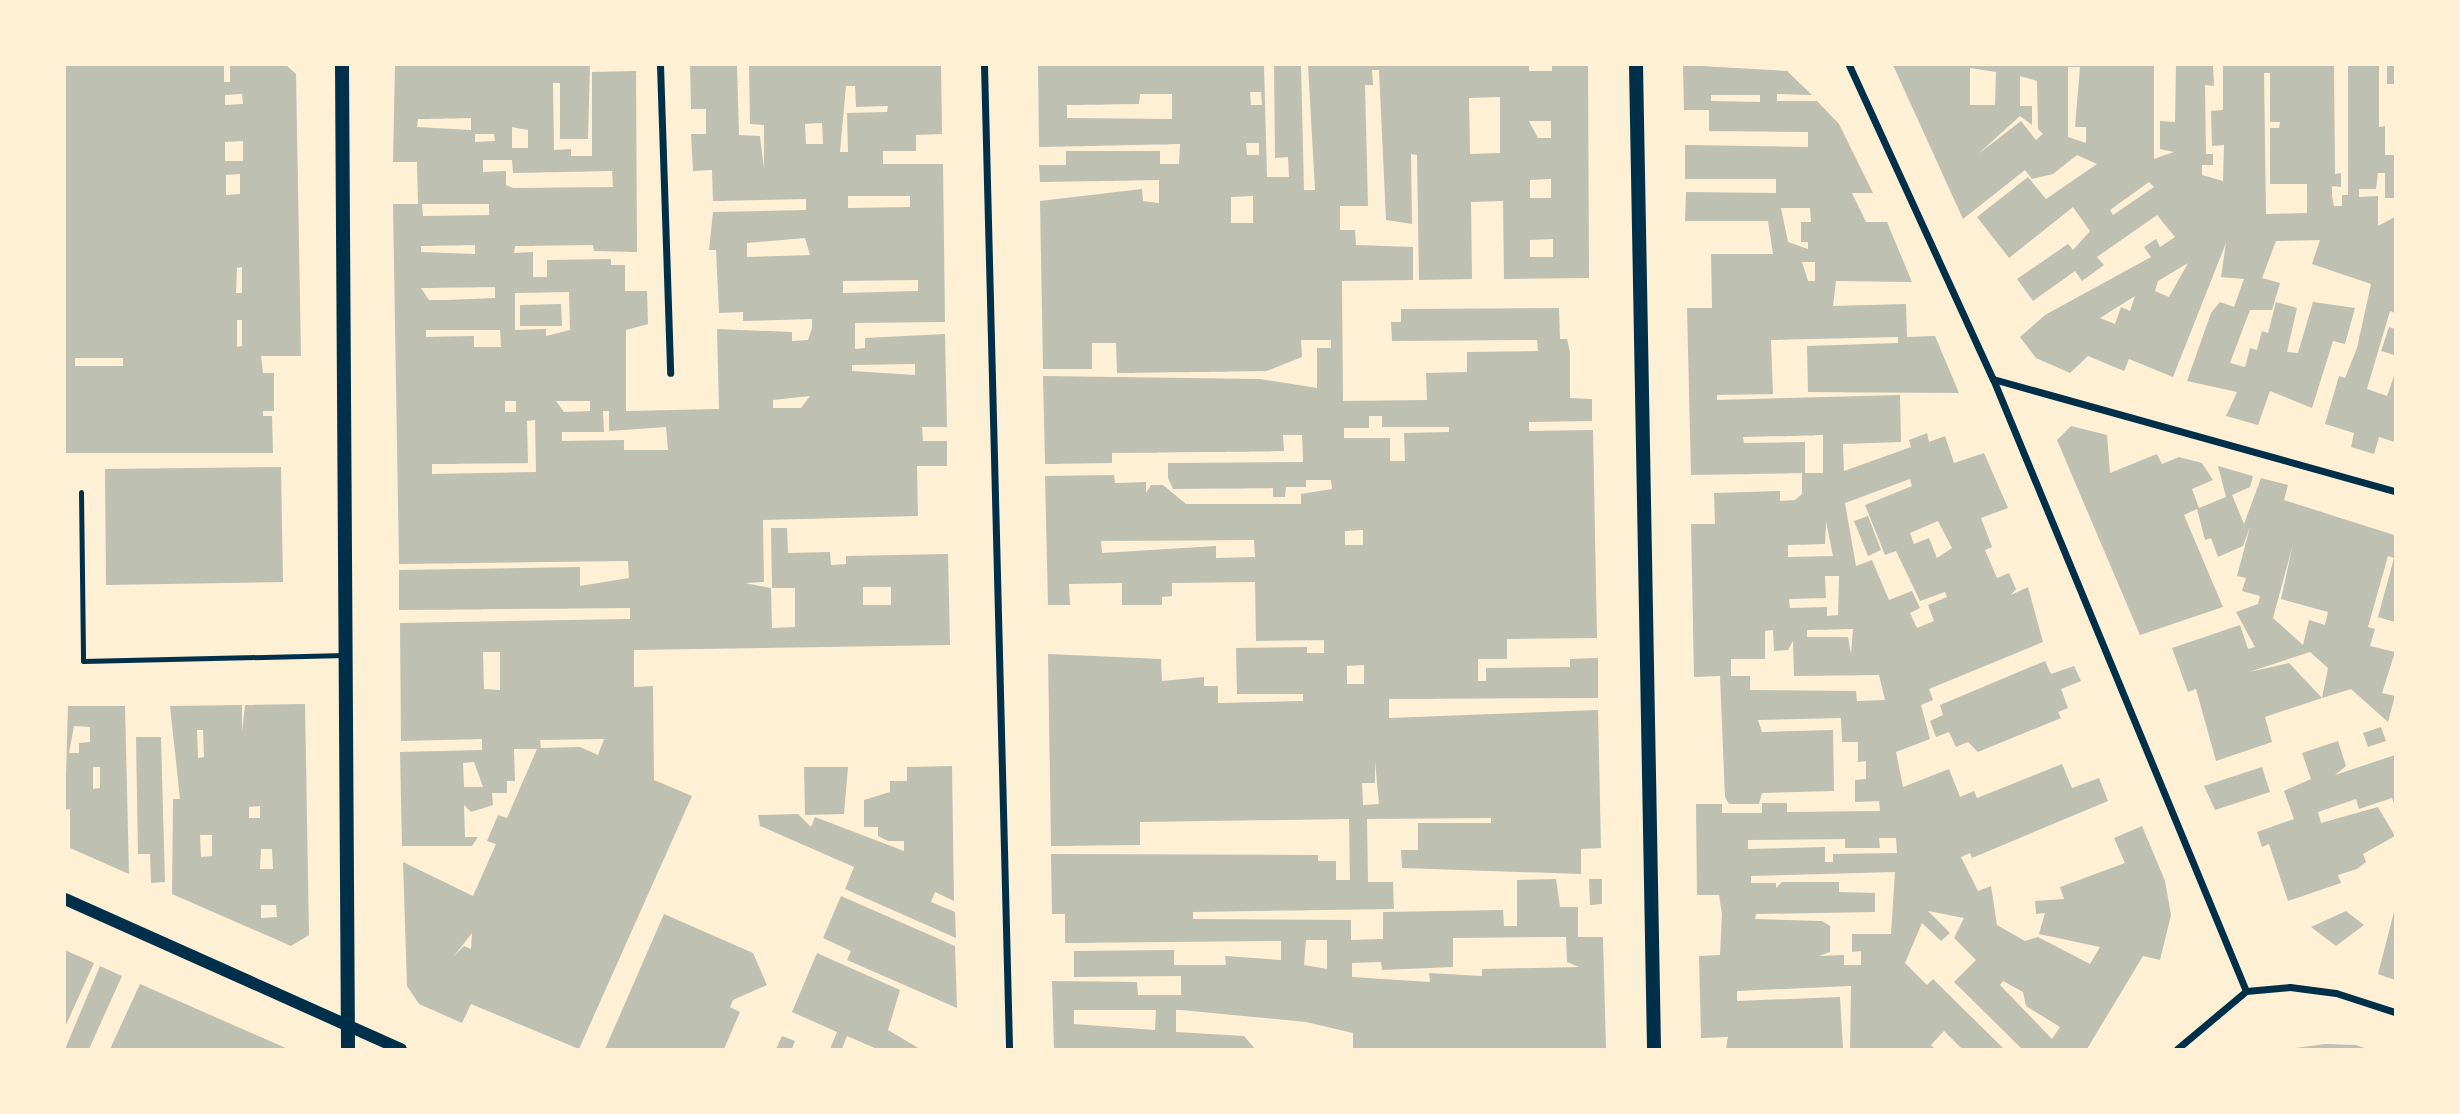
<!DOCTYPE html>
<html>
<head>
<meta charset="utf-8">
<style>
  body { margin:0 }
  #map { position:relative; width:2460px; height:1114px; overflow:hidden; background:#fdf0d5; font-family:"Space Grotesk",sans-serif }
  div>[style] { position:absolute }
  .building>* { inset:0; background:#bec0b2 }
  .service>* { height:5px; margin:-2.5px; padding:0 2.5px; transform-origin:2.5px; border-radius:2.5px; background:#003049 }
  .minor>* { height:7px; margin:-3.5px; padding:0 3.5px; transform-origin:3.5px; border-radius:3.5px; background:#003049 }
  .tertiary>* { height:12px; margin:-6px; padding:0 6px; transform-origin:6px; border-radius:6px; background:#003049 }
  .secondary>* { height:14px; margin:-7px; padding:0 7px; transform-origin:7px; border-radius:7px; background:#003049 }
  span { translate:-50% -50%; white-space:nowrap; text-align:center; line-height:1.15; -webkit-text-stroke:5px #fdf0d5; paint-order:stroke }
  .frame { position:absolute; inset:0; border:66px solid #fdf0d5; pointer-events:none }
</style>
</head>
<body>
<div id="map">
  <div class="building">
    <i style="clip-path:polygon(evenodd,65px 65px,224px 65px,224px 82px,230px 82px,230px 65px,286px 65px,296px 74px,301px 356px,261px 356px,263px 373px,274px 373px,274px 411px,263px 411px,263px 416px,272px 416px,273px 453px,65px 453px,65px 65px,242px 94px,243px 104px,225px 105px,225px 95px,242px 94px,65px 65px,243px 141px,243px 161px,225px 161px,225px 142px,243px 141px,65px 65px,240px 174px,240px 194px,226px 195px,226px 175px,240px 174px,65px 65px,242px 267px,242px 293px,236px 293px,237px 268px,242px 267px,65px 65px,237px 320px,242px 320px,242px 346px,237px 347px,237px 320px,65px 65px,75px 358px,123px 358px,123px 366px,75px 366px,75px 358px)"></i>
    <i style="clip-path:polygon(evenodd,395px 65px,590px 65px,588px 139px,560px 139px,560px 83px,553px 83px,554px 150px,571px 149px,571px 156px,592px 156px,592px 72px,636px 71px,637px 252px,594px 251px,593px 245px,515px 246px,514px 253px,533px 252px,533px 277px,547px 277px,547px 260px,611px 259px,611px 265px,625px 265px,625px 291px,647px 291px,648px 324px,626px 330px,626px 411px,719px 409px,717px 329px,792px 332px,792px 341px,808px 340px,812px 328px,812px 319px,743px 321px,743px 312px,719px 313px,716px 250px,709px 250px,713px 212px,806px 210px,806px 199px,713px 201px,712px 170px,693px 171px,691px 134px,706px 134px,706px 109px,691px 109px,690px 65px,737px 65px,739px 135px,760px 136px,764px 169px,764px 125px,750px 124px,749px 65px,941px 65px,942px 134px,916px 135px,916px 151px,883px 151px,883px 164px,943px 164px,945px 322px,855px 323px,855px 349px,865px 348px,865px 338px,945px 334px,947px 427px,922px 427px,923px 441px,947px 441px,947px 466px,917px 466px,918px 516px,763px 520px,764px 582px,745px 583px,771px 588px,772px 628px,795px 627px,795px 588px,772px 588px,771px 528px,787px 528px,788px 553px,830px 552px,831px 565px,846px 564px,846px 556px,948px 554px,950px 645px,634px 650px,634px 687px,653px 686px,654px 780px,692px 796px,579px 1049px,471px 1004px,462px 1023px,419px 1004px,407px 986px,403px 862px,473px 896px,496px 844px,487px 841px,498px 815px,507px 818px,537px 749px,514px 749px,515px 781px,507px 781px,507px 793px,492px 793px,493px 805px,471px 812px,464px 805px,465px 837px,478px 837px,472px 846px,402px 846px,400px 752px,482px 750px,482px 739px,401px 741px,400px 623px,630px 619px,630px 608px,399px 610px,399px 570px,580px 567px,580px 586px,629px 578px,628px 561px,399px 564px,393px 204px,418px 204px,417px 162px,393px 162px,395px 65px,846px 86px,855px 86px,856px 107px,888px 106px,887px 112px,847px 113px,848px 152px,840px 152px,846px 86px,395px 65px,471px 118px,471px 130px,417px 127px,418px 119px,471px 118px,395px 65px,822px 123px,823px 144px,806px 144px,805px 124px,822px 123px,395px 65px,512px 127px,528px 130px,528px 148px,512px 148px,512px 127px,395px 65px,475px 134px,494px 134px,495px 141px,475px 142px,475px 134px,395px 65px,483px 160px,512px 160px,513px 173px,612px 171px,613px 187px,513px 188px,506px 185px,506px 171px,483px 172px,483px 160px,395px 65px,848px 196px,910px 196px,910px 207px,848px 208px,848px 196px,395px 65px,422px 204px,489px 204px,489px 215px,423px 216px,422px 204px,395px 65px,805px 238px,810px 255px,747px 257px,747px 243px,805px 238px,395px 65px,475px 245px,475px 254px,421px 252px,421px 246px,475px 245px,395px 65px,918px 280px,918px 291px,843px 293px,843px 281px,918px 280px,395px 65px,495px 287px,495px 298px,445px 300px,429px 300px,421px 288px,495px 287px,395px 65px,569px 292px,570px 330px,546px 336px,546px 329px,515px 330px,515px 293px,569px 292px,395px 65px,426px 330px,500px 330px,501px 347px,474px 347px,474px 336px,426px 337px,426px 330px,395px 65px,915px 364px,915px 375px,852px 371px,852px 365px,915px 364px,395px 65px,810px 396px,801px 408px,773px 408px,773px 400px,810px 396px,395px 65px,505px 401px,516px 401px,516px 412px,505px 412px,505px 401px,395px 65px,556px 401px,590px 401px,590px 411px,564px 412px,556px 401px,395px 65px,603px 411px,609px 411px,609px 431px,666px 427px,668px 450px,624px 450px,624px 440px,562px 441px,562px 432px,604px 432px,603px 411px,395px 65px,535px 420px,536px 472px,432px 474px,432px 464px,528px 463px,527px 421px,535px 420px,395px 65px,863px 587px,891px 587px,891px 605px,863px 605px,863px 587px,395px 65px,483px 652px,500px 652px,500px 690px,484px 689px,483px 652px,395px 65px,604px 739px,598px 755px,580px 747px,541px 748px,540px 740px,604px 739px,395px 65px,474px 762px,483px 787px,464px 787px,463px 763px,474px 762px,395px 65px,472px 933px,471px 949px,464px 946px,454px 956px,472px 933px)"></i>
    <i style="clip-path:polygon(evenodd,1038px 65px,1264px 65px,1267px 177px,1289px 177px,1288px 157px,1275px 158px,1274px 65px,1301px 65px,1304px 190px,1315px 190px,1308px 65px,1529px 65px,1529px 71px,1552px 71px,1552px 65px,1588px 65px,1589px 278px,1504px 279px,1503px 201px,1471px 202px,1472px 279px,1419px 280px,1417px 155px,1411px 154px,1412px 224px,1386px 220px,1379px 70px,1372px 70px,1373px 85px,1365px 85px,1368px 206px,1340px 206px,1340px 230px,1355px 230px,1356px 245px,1413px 247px,1413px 280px,1342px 281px,1343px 401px,1427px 400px,1426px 373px,1467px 372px,1467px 352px,1538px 351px,1537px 340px,1392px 341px,1391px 322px,1401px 322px,1401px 309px,1559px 308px,1560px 339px,1567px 339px,1570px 352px,1570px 398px,1592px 399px,1592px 421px,1529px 422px,1529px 431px,1593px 430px,1597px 638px,1507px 639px,1507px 659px,1478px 659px,1478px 681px,1486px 681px,1486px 668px,1570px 667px,1570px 659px,1598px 658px,1598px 698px,1389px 699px,1389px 718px,1598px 710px,1601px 848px,1581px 849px,1581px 874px,1402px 868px,1401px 850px,1418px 850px,1418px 823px,1491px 823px,1491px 818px,1367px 819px,1368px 882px,1393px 882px,1394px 909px,1193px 912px,1193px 919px,1351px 920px,1351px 940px,1383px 939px,1383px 912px,1503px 910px,1504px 926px,1517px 926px,1517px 880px,1556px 879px,1560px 907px,1578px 907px,1578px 937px,1603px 937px,1606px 1049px,1353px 1049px,1353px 1033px,1306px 1022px,1181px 1010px,1176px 1010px,1176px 1032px,1244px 1036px,1255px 1049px,1054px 1049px,1052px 981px,1137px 982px,1138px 995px,1181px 995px,1181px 976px,1074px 977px,1074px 951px,1174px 950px,1174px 965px,1226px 965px,1225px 956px,1281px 960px,1281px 941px,1065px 943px,1065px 914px,1052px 914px,1051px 854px,1318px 855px,1318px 861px,1336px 861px,1336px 880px,1350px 880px,1349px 819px,1140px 822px,1140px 845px,1051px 846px,1048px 654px,1161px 659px,1162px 681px,1204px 677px,1204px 686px,1218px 686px,1218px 703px,1303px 701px,1303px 694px,1237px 694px,1236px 648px,1307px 647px,1307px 653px,1324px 653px,1324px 640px,1256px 641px,1255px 582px,1172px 583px,1172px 596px,1162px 597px,1162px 605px,1122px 605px,1122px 583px,1069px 584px,1070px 605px,1048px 605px,1045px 476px,1114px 475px,1115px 483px,1146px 482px,1146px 493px,1151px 485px,1163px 485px,1186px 504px,1301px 504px,1301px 494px,1332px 489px,1331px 480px,1306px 480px,1306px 487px,1286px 487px,1285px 497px,1273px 497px,1273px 488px,1173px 489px,1168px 478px,1168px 463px,1303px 462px,1302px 435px,1283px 435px,1284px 451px,1112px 453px,1112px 463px,1045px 464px,1043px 376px,1260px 379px,1317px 388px,1317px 348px,1331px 348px,1331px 340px,1301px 340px,1302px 357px,1267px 371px,1117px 373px,1116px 343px,1092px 343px,1092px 369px,1043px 369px,1040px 201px,1142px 189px,1143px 201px,1159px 203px,1159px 180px,1040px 182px,1039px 165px,1066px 165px,1066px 151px,1160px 151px,1160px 164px,1179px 164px,1180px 144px,1039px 147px,1038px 65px,1250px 92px,1261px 92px,1262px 105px,1251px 105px,1250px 92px,1038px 65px,1140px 94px,1172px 94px,1172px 119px,1067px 118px,1067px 105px,1139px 104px,1140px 94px,1038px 65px,1500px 97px,1500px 153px,1470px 154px,1469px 98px,1500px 97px,1038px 65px,1529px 121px,1551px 121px,1551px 138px,1538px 138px,1529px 121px,1038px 65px,1246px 143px,1259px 143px,1259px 155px,1247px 155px,1246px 143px,1038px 65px,1551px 179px,1551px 198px,1530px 198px,1530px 180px,1551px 179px,1038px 65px,1253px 196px,1253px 223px,1231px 223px,1231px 197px,1253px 196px,1038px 65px,1553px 239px,1553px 257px,1530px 257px,1530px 240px,1553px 239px,1038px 65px,1369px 416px,1382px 416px,1382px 427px,1449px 427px,1449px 432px,1404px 433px,1405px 461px,1390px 461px,1390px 438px,1344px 438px,1344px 428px,1369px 428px,1369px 416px,1038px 65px,1363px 530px,1363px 545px,1345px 545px,1345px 531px,1363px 530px,1038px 65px,1254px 540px,1255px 557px,1216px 558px,1216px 546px,1102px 553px,1101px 541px,1254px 540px,1038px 65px,1364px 665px,1364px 684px,1347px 684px,1347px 666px,1364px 665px,1038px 65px,1375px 761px,1379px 804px,1363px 805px,1362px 783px,1375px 783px,1375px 761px,1038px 65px,1566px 937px,1567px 962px,1579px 967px,1482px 969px,1482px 976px,1429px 973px,1430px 982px,1352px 977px,1352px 963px,1381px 962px,1382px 970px,1453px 967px,1453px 938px,1566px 937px,1038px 65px,1306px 940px,1327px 940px,1327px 969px,1304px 965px,1306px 940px,1038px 65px,1074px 1010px,1156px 1010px,1155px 1030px,1074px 1024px,1074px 1010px)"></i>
    <i style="clip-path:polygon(evenodd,1683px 65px,1787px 71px,1812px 95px,1777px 94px,1777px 101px,1817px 101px,1839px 124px,1873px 193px,1852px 193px,1866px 222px,1887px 222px,1912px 282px,1836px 281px,1833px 306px,1906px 304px,1907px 337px,1935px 336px,1959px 393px,1808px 392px,1807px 346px,1898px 343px,1898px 337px,1771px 340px,1773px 394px,1717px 395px,1717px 400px,1900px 395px,1901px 442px,1843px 444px,1844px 471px,1911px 447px,1909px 440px,1927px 433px,1929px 442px,1945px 436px,1954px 463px,1984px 453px,2008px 508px,1981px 518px,1992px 547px,1985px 550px,1997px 578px,2009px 573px,2016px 589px,2011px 595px,2028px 587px,2043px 642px,1929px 689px,1933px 700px,1921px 705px,1930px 739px,1896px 752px,1903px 787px,1949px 769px,1960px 797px,1974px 791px,1977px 798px,2062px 764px,2072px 788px,2099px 778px,2108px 801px,1972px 858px,1970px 853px,1961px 857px,1978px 891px,1991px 886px,1997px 925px,2025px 941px,2038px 937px,2090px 964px,2100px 947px,2039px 934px,2045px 913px,2036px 914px,2035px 901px,2064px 899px,2060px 887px,2125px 863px,2114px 838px,2142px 826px,2165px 881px,2171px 915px,2160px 960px,2143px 956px,2087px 1049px,2022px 1049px,1954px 982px,1976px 960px,1954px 938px,1964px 918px,1928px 911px,1950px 933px,1941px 941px,1922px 923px,1905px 963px,1927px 985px,1933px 979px,2004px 1049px,1962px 1049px,1944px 1031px,1931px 1045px,1935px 1049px,1850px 1049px,1851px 986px,1737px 991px,1737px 1001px,1840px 997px,1843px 1048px,1726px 1049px,1728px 1037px,1701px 1038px,1699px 956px,1720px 955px,1722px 914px,1719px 895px,1697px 895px,1696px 804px,1722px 804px,1722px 813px,1762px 813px,1762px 803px,1787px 803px,1787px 812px,1880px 811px,1879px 801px,1855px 802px,1855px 780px,1866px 779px,1866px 761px,1858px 762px,1858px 742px,1842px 742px,1841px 718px,1758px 720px,1762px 732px,1833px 730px,1834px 791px,1762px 793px,1759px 804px,1729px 804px,1725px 797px,1720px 676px,1694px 677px,1691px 524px,1715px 524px,1714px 493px,1780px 491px,1780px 501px,1795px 500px,1802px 494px,1802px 473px,1691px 475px,1687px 308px,1712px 308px,1711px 254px,1773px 254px,1768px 221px,1685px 221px,1686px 192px,1776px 193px,1776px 179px,1685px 179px,1685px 145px,1808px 147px,1808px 132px,1709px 131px,1709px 110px,1684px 110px,1683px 65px,1711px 95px,1760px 95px,1760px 102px,1711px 101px,1711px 95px,1683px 65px,1781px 208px,1810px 208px,1811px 222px,1801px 222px,1801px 242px,1808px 242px,1808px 249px,1788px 242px,1781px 208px,1683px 65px,1802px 262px,1815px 262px,1815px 281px,1808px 281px,1802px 262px,1683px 65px,1823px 435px,1823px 473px,1805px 473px,1805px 442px,1744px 443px,1743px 437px,1823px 435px,1683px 65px,1910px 479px,1912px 486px,1865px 505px,1885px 555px,1896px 551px,1920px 601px,1945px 592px,1947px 597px,1928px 605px,1934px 621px,1917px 628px,1910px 613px,1920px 608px,1912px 591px,1889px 600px,1872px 560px,1856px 566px,1845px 503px,1910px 479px,1683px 65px,1826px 521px,1833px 556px,1788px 557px,1788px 545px,1825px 544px,1826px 521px,1683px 65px,1938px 521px,1952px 548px,1937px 558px,1929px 538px,1914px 544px,1910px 533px,1938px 521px,1683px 65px,1825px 576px,1839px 576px,1838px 615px,1827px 616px,1827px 607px,1790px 608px,1789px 599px,1826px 598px,1825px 576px,1683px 65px,1853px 629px,1851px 654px,1848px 637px,1807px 637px,1807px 630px,1853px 629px,1683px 65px,1773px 630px,1774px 651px,1788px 650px,1793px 641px,1794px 676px,1879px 675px,1885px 700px,1857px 701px,1856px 691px,1750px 690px,1750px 676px,1731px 676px,1731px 659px,1765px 659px,1765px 631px,1773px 630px,1683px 65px,1879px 838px,1896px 838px,1897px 853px,1833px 854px,1833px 862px,1825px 862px,1825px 847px,1748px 849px,1748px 840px,1845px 839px,1845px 848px,1880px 848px,1879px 838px,1683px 65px,1895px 872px,1891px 934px,1852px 934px,1852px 952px,1861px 951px,1861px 965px,1844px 965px,1844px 955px,1819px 956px,1830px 952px,1830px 926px,1822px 921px,1755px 919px,1756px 914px,1875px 912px,1875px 893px,1839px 892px,1839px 882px,1782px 882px,1776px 888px,1776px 883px,1751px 883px,1751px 876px,1895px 872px,1683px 65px,2003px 981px,2023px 992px,2026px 1006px,2060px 1027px,2052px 1039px,2000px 985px,2003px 981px)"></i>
    <i style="clip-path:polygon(evenodd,1893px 65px,2154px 65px,2154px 159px,2174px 152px,2160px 149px,2160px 121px,2175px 122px,2176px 65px,2213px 65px,2214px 86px,2205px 85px,2206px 154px,2213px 154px,2213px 165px,2202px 165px,2202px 175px,2223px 181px,2224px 145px,2212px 146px,2211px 111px,2223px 110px,2223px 65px,2334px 65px,2335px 174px,2341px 173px,2341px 187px,2332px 186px,2332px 196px,2334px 206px,2342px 206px,2342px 195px,2348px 195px,2348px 65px,2379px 65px,2379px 127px,2385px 126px,2385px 155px,2395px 155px,2395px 198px,2385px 198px,2385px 173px,2378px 173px,2376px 189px,2359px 189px,2359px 197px,2378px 196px,2378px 226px,2395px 217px,2395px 313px,2390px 311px,2367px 389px,2387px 396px,2395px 373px,2395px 442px,2379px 437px,2374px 454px,2351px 447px,2354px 433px,2325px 424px,2339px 376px,2345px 378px,2357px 348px,2371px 284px,2312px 264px,2320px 240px,2276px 241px,2262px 278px,2280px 283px,2272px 310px,2250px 310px,2230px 363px,2245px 367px,2250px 348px,2257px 350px,2262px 331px,2268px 333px,2276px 302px,2297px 308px,2287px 352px,2298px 353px,2313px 302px,2355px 308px,2345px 344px,2333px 341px,2312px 408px,2270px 391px,2258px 425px,2226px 416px,2237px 392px,2187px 381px,2211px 313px,2220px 302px,2234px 307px,2244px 279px,2221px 277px,2226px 243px,2173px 377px,2129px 359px,2124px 371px,2088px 356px,2070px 373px,2036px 358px,2020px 337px,2045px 315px,2151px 257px,2144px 247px,2156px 239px,2160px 247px,2175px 237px,2157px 215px,2097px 257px,2104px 265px,2082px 281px,2075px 271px,2033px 301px,2017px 279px,2068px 244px,2073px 250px,2090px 231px,2073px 207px,2009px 258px,1977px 217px,2028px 177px,2046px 199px,2097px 164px,2077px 155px,2053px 174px,2032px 179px,2025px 170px,1963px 219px,1893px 65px,2068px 67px,2080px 67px,2075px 127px,2086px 127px,2086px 143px,2068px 137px,2068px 67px,1893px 65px,1970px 68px,1996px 72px,1995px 105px,1970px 105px,1970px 68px,1893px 65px,2264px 73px,2270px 73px,2270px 122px,2280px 122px,2279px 128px,2270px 128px,2270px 184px,2307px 184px,2307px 213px,2266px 214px,2264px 73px,1893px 65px,2020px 76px,2037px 81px,2038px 129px,2043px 134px,2036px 140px,2021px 121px,1978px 154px,2020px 116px,2032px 125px,2032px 106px,2020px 106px,2020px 76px,1893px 65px,2149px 182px,2154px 187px,2113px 215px,2110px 210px,2149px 182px,1893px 65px,2188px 263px,2169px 297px,2155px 291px,2158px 281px,2188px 263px,1893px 65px,2135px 296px,2130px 311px,2121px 307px,2115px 324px,2100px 318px,2135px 296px)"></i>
    <i style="clip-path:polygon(2387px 65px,2395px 65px,2395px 84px,2387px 84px)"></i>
    <i style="clip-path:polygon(561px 304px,562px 326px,520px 326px,520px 305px)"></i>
    <i style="clip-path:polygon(2389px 327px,2395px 329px,2394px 355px,2381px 351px)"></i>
    <i style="clip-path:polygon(evenodd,2071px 426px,2107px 435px,2110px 473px,2157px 454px,2162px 464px,2179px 457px,2202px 463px,2213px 480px,2192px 489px,2199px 508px,2226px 497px,2218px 466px,2253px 476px,2250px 487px,2232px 495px,2244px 524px,2261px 478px,2288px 485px,2284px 500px,2394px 535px,2395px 622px,2378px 617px,2394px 558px,2388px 556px,2368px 627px,2375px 629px,2370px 646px,2395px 652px,2382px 693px,2395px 696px,2388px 722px,2351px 689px,2322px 698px,2328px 668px,2310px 652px,2249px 672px,2289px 663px,2322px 698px,2265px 717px,2272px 742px,2216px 761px,2196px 689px,2188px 692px,2172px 648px,2240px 625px,2248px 649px,2255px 647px,2236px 612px,2258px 604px,2260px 596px,2242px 591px,2246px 578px,2237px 576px,2250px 527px,2243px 546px,2218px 557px,2211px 538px,2205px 540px,2197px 509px,2184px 515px,2223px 607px,2140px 635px,2057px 440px,2071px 426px,2293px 544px,2281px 599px,2328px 612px,2325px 625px,2309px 620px,2303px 645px,2273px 618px,2293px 544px)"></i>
    <i style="clip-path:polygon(281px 467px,283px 582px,106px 585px,105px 469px)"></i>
    <i style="clip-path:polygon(1868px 516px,1881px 550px,1868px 556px,1854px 521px)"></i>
    <i style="clip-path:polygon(2045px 661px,2051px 674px,2074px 666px,2081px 681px,2061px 689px,2068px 708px,2058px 712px,2061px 718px,1978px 752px,1968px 742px,1956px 747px,1949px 732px,1936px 737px,1930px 721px,1943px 715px,1940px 705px)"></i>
    <i style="clip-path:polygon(evenodd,305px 704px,309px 935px,291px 946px,172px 894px,173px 799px,180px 799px,170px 706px,242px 705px,242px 732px,245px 705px,305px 704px,197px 730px,203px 730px,204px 757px,198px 758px,197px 730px,305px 704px,260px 806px,260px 818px,249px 818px,249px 807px,260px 806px,305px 704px,200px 835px,212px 835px,212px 856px,201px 857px,200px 835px,305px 704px,261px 849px,272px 849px,273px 869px,260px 869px,261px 849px,305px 704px,261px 905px,276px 905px,277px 917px,261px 918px,261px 905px)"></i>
    <i style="clip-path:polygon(evenodd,68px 706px,125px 706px,129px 874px,70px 848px,70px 809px,65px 810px,68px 706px,74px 726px,90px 727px,90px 742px,79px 743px,79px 753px,69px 753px,74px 726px,68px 706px,93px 767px,100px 767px,100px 788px,93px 789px,93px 767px)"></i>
    <i style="clip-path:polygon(2381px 727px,2386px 741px,2368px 747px,2363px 733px)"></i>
    <i style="clip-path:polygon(136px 737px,161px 737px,165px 882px,151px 883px,150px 854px,138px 854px)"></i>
    <i style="clip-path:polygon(2338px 741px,2346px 766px,2335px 775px,2395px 755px,2395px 806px,2392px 798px,2359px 809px,2356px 799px,2318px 812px,2321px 823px,2378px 807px,2395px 836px,2363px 854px,2366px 862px,2357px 869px,2338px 875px,2341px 883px,2288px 901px,2269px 844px,2262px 847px,2257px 832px,2294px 819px,2284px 791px,2311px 779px,2302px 753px)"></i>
    <i style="clip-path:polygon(952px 766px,954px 901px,935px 892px,931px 902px,955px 912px,956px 938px,845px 889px,854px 867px,760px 826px,758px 815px,798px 814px,811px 827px,815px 817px,904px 851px,904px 841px,888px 841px,878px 836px,878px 827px,864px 827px,864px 800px,890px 792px,890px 781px,907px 781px,907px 767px)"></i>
    <i style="clip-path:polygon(804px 767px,848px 767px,844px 814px,805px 815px)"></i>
    <i style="clip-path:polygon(2262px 767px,2270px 792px,2215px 810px,2204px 786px)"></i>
    <i style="clip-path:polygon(1589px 879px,1602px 879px,1602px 904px,1590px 905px)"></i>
    <i style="clip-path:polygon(841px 896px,955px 946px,957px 1008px,847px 960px,851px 951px,823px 938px)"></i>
    <i style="clip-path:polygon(2395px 908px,2395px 980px,2378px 974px)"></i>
    <i style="clip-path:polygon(2346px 911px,2364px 925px,2336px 946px,2311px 927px)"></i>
    <i style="clip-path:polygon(664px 914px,753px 953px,767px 985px,733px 1000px,730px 1007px,740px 1012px,724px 1049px,605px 1049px)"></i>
    <i style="clip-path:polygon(65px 950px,94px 963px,65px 1027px)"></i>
    <i style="clip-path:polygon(817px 953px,900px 990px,888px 1030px,920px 1049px,877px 1049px,847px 1036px,842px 1049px,830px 1049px,837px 1032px,792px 1012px)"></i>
    <i style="clip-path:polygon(100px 966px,122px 976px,89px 1049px,65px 1049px)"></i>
    <i style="clip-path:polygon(140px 984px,165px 995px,288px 1049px,110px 1049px)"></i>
    <i style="clip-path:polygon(782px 1036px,795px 1041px,792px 1049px,776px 1049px)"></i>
    <i style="clip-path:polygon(2325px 1044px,2356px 1045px,2367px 1049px,2288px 1049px)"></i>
  </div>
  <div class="service">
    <i style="left:81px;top:492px;width:169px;rotate:89.3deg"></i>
    <i style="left:83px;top:661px;width:262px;rotate:-1.3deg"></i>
  </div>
  <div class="minor">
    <i style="left:660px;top:65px;width:308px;rotate:88.1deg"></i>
    <i style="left:984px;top:65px;width:984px;rotate:88.54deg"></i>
    <i style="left:1849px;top:65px;width:345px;rotate:65.4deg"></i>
    <i style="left:1993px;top:379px;width:662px;rotate:67.54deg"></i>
    <i style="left:1993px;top:379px;width:417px;rotate:15.6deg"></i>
    <i style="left:2177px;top:1049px;width:90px;rotate:-40deg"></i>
    <i style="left:2246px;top:991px;width:44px;rotate:-5.2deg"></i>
    <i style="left:2290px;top:987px;width:46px;rotate:7.4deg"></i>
    <i style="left:2336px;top:993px;width:62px;rotate:17.9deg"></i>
  </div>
  <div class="tertiary">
    <i style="left:65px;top:899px;width:368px;rotate:24.1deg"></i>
  </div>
  <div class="secondary">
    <i style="left:342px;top:65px;width:984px;rotate:89.65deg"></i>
    <i style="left:1636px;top:65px;width:984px;rotate:88.95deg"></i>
  </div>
  <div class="frame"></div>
</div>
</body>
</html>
